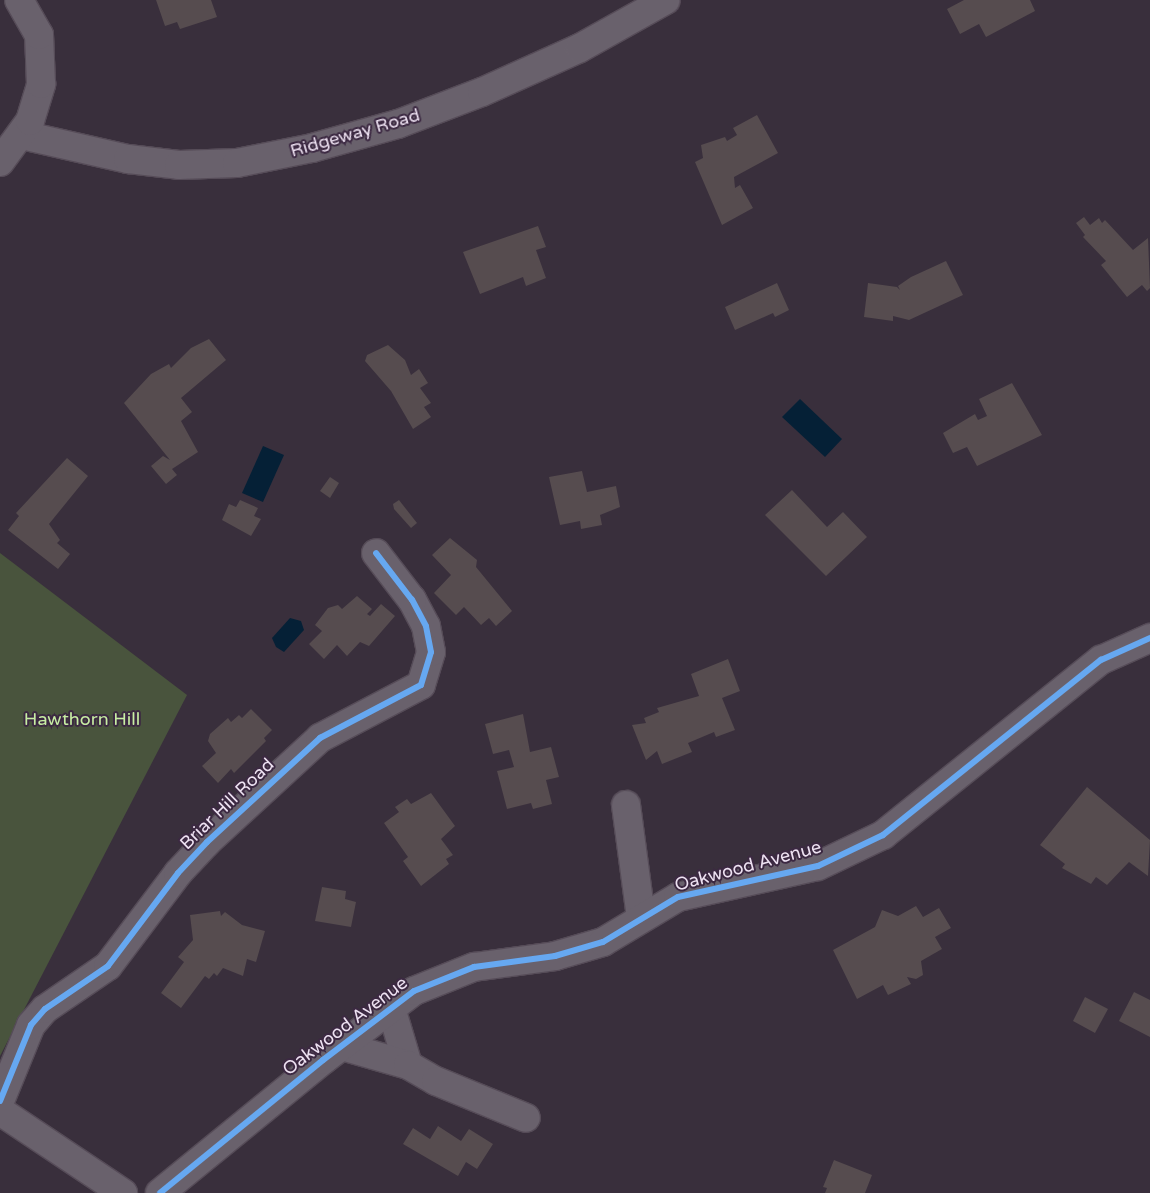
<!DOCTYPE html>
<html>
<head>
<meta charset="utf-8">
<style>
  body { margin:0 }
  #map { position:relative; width:1150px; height:1193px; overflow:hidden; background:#392f3c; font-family:"Varela Round",sans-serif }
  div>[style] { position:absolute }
  .green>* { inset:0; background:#49543d }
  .water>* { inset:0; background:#052036 }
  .building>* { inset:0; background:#564c4f }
  .roads { filter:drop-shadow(1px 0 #564c58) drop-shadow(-1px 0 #564c58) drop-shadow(0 1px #564c58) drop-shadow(0 -1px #564c58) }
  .minor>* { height:28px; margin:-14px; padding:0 14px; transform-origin:14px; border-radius:14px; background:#69616c }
  .cycleway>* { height:6px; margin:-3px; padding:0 3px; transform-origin:3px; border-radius:3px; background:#66a8f1 }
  span { translate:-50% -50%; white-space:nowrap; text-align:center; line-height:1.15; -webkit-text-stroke:4px #3c2942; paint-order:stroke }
  .street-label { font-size:18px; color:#eee2f2 }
  .park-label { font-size:18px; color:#c7eda3 }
</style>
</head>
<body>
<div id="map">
  <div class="green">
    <i style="clip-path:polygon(0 553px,187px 695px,0 1056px)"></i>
  </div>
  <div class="water">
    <i style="clip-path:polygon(800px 399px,842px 439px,825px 457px,782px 417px)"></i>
    <i style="clip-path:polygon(263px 446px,284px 455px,263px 502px,242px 493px)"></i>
    <i style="clip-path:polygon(290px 618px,301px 621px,304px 630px,284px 652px,276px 647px,272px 638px)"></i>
  </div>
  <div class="building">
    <i style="clip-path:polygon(156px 0,211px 0,217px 17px,180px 29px,177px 22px,165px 26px)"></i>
    <i style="clip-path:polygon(964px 0,1030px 0,1035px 11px,986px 37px,979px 24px,960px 34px,947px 9px)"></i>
    <i style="clip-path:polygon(757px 115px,778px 153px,734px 177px,735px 188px,740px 185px,753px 208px,722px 225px,695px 162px,703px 158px,701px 145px,725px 137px,727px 141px,737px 135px,733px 128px)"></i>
    <i style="clip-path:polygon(1084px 217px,1090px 225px,1099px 218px,1102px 223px,1105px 220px,1133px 250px,1148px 238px,1150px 288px,1147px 291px,1142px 285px,1127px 297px,1101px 265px,1106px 261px,1083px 237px,1085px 235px,1076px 223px)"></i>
    <i style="clip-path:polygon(538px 226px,546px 247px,536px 250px,546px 278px,526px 286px,523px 277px,480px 294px,463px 252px)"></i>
    <i style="clip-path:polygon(946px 261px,963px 295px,909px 320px,893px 316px,893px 321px,864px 317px,868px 283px,897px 287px,900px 290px,898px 286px,911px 277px)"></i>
    <i style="clip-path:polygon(777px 283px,789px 310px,775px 317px,773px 313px,735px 330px,725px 307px)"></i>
    <i style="clip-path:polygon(209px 339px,226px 360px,181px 398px,192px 412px,181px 421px,198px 452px,172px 469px,177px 475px,166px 484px,151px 466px,163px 456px,170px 460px,124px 403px,151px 374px,169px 364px,171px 368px,191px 348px)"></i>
    <i style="clip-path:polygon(388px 345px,405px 360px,411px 375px,419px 369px,428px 383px,420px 388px,431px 403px,424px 407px,431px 417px,413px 429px,391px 391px,365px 361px,367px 355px)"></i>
    <i style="clip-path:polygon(1012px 383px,1042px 435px,977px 466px,967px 447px,953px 453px,943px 433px,975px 414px,978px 420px,987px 416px,979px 399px)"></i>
    <i style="clip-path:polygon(67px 458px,88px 476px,49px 524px,60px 540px,57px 543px,70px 554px,58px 569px,8px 530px,19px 516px,16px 513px)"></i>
    <i style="clip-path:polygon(582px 471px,587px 492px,616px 486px,620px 507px,600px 515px,602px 525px,581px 529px,580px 521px,560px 525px,549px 477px)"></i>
    <i style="clip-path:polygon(330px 477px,339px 483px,330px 498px,320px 491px)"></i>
    <i style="clip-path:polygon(792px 490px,827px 527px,843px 512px,867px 537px,826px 576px,765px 515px)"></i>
    <i style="clip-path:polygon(240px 500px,258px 508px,254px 516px,261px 519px,251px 536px,222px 520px,229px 504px,236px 507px)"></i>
    <i style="clip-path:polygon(399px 500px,417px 523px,411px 528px,394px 509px,393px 504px)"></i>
    <i style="clip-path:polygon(450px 538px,477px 560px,476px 567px,512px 611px,496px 626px,489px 618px,481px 625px,464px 607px,456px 615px,434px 593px,451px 575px,432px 555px)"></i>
    <i style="clip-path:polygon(357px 596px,372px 609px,367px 614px,370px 616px,381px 604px,395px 616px,369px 646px,360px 642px,347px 656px,337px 645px,324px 659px,309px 644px,322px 631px,315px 625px,328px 608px,338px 605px,342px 609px)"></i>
    <i style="clip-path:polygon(728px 659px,740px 691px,722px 698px,735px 730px,716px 737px,714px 732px,688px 743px,692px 752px,662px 764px,657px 751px,646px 760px,632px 725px,646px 723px,644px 718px,659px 712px,657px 708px,699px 696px,691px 674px)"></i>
    <i style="clip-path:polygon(251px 709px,272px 730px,264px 738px,266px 741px,234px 773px,231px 769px,218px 783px,202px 766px,216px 753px,208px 741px,210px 734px,228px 718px,231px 722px,239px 715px,242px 718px)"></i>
    <i style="clip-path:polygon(523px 714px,530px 752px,551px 747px,559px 777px,546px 780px,552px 804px,533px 809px,531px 803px,507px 809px,497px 771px,514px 767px,509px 750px,493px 754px,485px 724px)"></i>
    <i style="clip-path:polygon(1087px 787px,1150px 840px,1148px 876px,1129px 862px,1107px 885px,1096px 877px,1091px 884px,1062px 868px,1065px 864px,1040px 845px)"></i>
    <i style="clip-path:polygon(431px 793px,455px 826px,441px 839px,453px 855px,446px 859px,449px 864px,421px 886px,403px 861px,408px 857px,384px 823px,399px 812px,395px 807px,407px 799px,411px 804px)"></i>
    <i style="clip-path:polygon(322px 887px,346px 891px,345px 899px,356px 902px,351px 927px,315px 921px)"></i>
    <i style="clip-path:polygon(916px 906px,923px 917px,939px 908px,951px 928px,935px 937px,942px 949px,921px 961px,923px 975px,916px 979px,907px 977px,911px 984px,888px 995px,883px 985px,857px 999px,833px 950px,875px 927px,882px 910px,898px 916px)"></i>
    <i style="clip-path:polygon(220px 911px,221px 916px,225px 912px,242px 925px,265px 931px,256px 962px,247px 959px,243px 976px,223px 968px,217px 976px,214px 973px,209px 979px,205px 976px,181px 1008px,161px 993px,184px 962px,178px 957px,193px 940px,190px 915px)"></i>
    <i style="clip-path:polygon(1134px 992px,1150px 1000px,1150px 1037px,1119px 1021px)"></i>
    <i style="clip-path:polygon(1085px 997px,1108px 1009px,1095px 1033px,1073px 1021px)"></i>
    <i style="clip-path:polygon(438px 1126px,461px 1141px,469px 1129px,493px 1144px,477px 1169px,466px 1162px,458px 1176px,403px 1144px,413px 1128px,430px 1139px)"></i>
    <i style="clip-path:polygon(834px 1160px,872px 1175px,865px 1193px,825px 1193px,827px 1188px,823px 1187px)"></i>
  </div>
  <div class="roads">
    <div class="minor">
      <i style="left:22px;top:135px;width:109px;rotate:12.8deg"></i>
      <i style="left:128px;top:159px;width:51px;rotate:6.7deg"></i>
      <i style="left:179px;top:165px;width:58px;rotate:-2deg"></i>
      <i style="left:237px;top:163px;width:76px;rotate:-11.3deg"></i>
      <i style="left:312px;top:148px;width:89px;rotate:-15.6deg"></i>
      <i style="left:398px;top:124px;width:90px;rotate:-20.9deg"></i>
      <i style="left:482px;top:92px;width:107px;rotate:-24.2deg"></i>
      <i style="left:580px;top:48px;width:98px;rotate:-29.2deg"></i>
      <i style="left:0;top:162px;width:51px;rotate:-53.8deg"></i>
      <i style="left:30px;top:121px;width:39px;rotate:-73deg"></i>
      <i style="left:41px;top:84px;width:49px;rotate:-92.3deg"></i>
      <i style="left:39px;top:35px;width:40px;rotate:-119.7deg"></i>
      <i style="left:626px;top:805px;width:114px;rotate:82.4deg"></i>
      <i style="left:391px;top:1008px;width:59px;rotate:73.4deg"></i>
      <i style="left:342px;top:1046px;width:69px;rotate:16.1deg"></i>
      <i style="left:408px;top:1065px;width:32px;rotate:30deg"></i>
      <i style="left:436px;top:1081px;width:97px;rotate:22.3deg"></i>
      <i style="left:0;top:1101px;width:82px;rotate:-67.8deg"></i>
      <i style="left:31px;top:1025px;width:21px;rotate:-49deg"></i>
      <i style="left:45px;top:1009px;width:76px;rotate:-34.3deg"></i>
      <i style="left:108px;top:966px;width:116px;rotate:-53deg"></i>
      <i style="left:178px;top:873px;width:42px;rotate:-46.9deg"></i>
      <i style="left:207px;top:842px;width:154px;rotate:-42.6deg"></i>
      <i style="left:320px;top:738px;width:114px;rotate:-27.7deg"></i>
      <i style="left:421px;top:685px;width:34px;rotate:-73deg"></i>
      <i style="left:431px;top:652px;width:26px;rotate:-101deg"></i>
      <i style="left:426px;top:626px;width:30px;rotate:-118deg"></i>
      <i style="left:412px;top:600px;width:59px;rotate:-127.5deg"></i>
      <i style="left:0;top:1111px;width:148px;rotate:33.7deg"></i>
      <i style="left:160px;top:1193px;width:210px;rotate:-39.2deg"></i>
      <i style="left:323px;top:1060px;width:114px;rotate:-37.2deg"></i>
      <i style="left:414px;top:991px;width:65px;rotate:-21.8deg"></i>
      <i style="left:474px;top:967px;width:82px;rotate:-7.7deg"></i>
      <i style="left:555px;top:956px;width:50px;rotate:-16.3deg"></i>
      <i style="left:603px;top:942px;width:87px;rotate:-31deg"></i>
      <i style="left:678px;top:897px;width:143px;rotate:-12.5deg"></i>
      <i style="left:818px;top:866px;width:72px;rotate:-25.5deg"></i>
      <i style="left:883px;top:835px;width:280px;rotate:-38.8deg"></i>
      <i style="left:1101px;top:660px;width:54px;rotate:-24.2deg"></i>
    </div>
  </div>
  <div class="cycleway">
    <i style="left:0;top:1101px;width:82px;rotate:-67.8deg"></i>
    <i style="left:31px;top:1025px;width:21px;rotate:-49deg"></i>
    <i style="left:45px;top:1009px;width:76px;rotate:-34.3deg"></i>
    <i style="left:108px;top:966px;width:116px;rotate:-53deg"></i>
    <i style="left:178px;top:873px;width:42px;rotate:-46.9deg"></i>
    <i style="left:207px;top:842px;width:154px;rotate:-42.6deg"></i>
    <i style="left:320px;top:738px;width:114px;rotate:-27.7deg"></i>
    <i style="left:421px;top:685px;width:34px;rotate:-73deg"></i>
    <i style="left:431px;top:652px;width:26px;rotate:-101deg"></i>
    <i style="left:426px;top:626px;width:30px;rotate:-118deg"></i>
    <i style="left:412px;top:600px;width:59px;rotate:-127.5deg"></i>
    <i style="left:160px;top:1193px;width:210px;rotate:-39.2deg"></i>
    <i style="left:323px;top:1060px;width:114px;rotate:-37.2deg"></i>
    <i style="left:414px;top:991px;width:65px;rotate:-21.8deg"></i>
    <i style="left:474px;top:967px;width:82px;rotate:-7.7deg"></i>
    <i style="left:555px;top:956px;width:50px;rotate:-16.3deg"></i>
    <i style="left:603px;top:942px;width:87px;rotate:-31deg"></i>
    <i style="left:678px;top:897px;width:143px;rotate:-12.5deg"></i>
    <i style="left:818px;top:866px;width:72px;rotate:-25.5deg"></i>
    <i style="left:883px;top:835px;width:280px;rotate:-38.8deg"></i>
    <i style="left:1101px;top:660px;width:54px;rotate:-24.2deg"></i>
  </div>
  <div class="street-label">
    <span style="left:355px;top:133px;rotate:-16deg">Ridgeway Road</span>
    <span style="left:227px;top:804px;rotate:-44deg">Briar Hill Road</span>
    <span style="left:748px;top:866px;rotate:-15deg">Oakwood Avenue</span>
    <span style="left:345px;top:1026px;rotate:-37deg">Oakwood Avenue</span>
  </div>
  <div class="park-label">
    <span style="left:82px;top:719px">Hawthorn Hill</span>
  </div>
</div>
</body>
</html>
